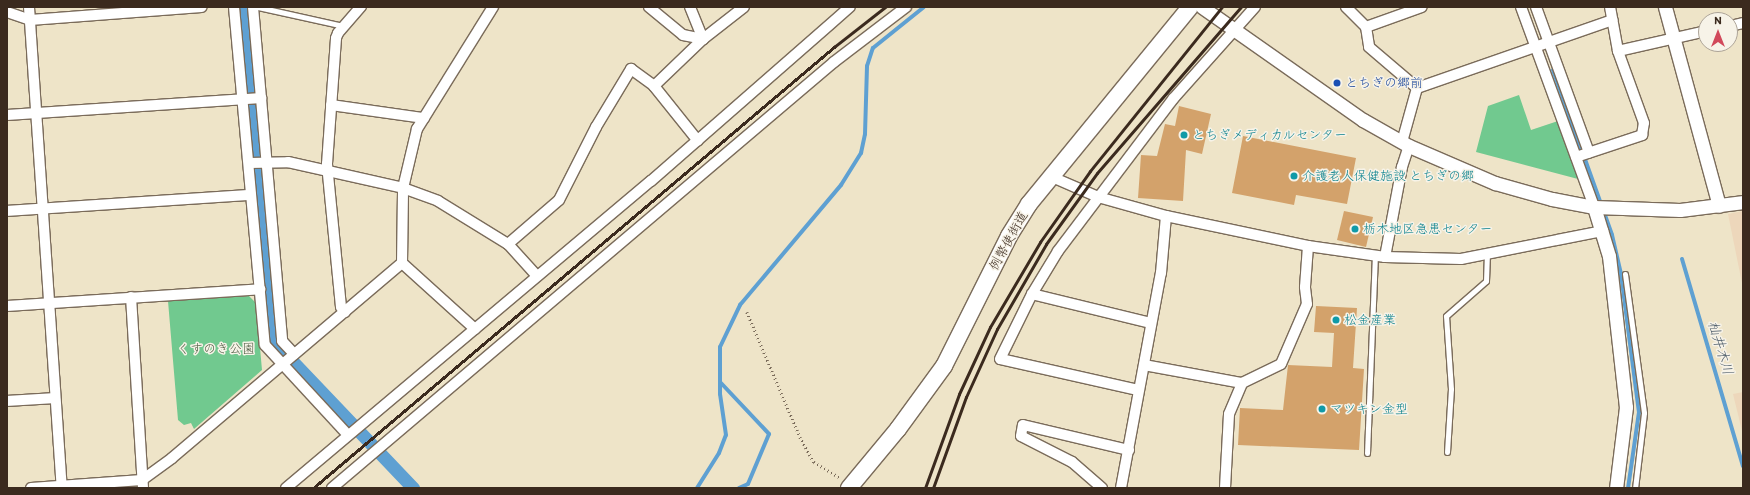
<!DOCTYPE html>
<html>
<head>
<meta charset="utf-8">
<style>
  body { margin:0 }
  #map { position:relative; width:1750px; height:495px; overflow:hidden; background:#eee4c8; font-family:Itim,"Klee One",sans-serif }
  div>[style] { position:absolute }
  .built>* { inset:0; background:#edd7bb }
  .green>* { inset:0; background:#71c98f }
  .stream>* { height:4px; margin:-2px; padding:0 2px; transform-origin:2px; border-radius:2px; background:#5ea0d2 }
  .canal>* { height:13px; margin:-6.5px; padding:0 6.5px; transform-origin:6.5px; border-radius:6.5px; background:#5ea0d2 }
  .building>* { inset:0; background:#d3a26b }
  .path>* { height:2.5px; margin-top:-1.25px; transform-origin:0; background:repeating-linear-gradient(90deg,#7a6b5a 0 1px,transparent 0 4px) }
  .roads { filter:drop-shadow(1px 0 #7a6b5a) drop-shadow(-1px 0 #7a6b5a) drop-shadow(0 1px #7a6b5a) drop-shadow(0 -1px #7a6b5a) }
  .service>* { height:5px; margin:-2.5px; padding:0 2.5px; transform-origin:2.5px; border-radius:2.5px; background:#fff }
  .minor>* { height:10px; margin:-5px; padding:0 5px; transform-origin:5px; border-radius:5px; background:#fff }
  .tertiary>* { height:13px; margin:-6.5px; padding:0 6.5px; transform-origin:6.5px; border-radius:6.5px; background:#fff }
  .primary>* { height:16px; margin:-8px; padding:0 8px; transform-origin:8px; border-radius:8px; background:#fff }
  .rail>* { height:3px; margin:-1.5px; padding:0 1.5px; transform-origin:1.5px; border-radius:1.5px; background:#3b2a1e }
  .dots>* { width:11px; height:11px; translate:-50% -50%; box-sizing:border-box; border:2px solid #f7f3e8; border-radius:50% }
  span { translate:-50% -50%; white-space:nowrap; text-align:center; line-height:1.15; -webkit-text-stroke:3px #f7f3e8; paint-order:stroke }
  .transit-label { font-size:13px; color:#164399 }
  .left { translate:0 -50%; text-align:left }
  .culture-label { font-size:13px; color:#0d838f }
  .street-label { font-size:13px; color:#3b2a1e }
  .park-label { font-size:13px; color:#4b5a40 }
  .water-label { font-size:14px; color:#495966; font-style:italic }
  .frame { position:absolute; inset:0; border:8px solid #3b2a1e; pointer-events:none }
  .north { position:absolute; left:1698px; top:12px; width:40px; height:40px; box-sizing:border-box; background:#f7f3e8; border:1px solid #aca397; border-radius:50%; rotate:0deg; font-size:11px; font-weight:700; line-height:16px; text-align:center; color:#3b2a1e }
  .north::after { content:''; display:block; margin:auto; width:14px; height:18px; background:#d1495b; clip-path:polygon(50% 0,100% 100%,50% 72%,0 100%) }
</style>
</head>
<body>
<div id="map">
  <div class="built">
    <i style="clip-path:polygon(1743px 211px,1743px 288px,1728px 214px)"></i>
    <i style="clip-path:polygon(1743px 392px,1743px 435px,1733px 394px)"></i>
  </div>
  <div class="green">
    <i style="clip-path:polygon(1519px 95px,1531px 130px,1558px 121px,1578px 179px,1476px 152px,1488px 106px)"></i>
    <i style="clip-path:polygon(249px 296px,256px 303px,262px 370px,194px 429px,191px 423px,184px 425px,178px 420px,168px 301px)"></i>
  </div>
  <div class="stream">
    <i style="left:1553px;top:70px;width:175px;rotate:70.3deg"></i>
    <i style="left:1612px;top:235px;width:40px;rotate:77deg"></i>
    <i style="left:1621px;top:274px;width:139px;rotate:82.6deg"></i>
    <i style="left:1639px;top:412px;width:77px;rotate:98.2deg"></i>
    <i style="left:1682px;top:259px;width:216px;rotate:73.6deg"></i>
    <i style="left:721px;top:383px;width:70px;rotate:46.7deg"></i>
    <i style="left:769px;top:434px;width:54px;rotate:112.8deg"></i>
    <i style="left:748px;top:484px;width:10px;rotate:156deg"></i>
    <i style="left:697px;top:488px;width:41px;rotate:-57.8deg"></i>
    <i style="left:719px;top:453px;width:19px;rotate:-69deg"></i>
    <i style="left:726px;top:435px;width:41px;rotate:-98.3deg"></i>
    <i style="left:720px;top:394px;width:47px;rotate:-90deg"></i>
    <i style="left:720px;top:347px;width:47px;rotate:-64.5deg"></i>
    <i style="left:740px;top:305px;width:157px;rotate:-49.9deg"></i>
    <i style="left:841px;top:185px;width:38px;rotate:-58deg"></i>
    <i style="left:861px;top:153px;width:19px;rotate:-78deg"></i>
    <i style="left:865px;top:134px;width:68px;rotate:-88.3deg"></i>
    <i style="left:867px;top:66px;width:19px;rotate:-72deg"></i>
    <i style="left:873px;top:48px;width:65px;rotate:-38.8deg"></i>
  </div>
  <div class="canal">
    <i style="left:244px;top:7px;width:336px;rotate:84.9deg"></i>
    <i style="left:274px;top:342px;width:202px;rotate:46.4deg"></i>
  </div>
  <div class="building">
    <i style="clip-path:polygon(1179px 106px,1211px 114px,1202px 154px,1186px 150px,1183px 201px,1138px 198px,1141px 155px,1157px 156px,1165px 124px,1175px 126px)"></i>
    <i style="clip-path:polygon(1243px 136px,1356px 158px,1347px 204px,1296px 195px,1294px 205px,1232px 193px)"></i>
    <i style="clip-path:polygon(1344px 211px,1373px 217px,1366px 247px,1337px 240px)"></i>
    <i style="clip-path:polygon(1316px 306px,1357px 308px,1353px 368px,1364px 369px,1359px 450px,1238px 445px,1240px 408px,1283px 410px,1288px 365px,1332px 367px,1334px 333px,1314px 332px)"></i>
  </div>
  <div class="path">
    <i style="left:747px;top:312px;width:136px;rotate:67deg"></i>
    <i style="left:800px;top:437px;width:29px;rotate:61deg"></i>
    <i style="left:814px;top:462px;width:31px;rotate:31deg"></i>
  </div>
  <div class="roads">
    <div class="service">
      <i style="left:258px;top:7px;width:88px;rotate:12.5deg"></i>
      <i style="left:1625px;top:274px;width:140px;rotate:82.2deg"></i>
      <i style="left:1644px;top:413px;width:76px;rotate:96.8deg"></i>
      <i style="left:1447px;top:452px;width:63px;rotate:-86.4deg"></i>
      <i style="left:1451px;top:389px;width:73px;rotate:-93.9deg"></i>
      <i style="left:1446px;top:316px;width:53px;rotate:-41.2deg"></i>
      <i style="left:1486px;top:281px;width:26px;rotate:-88deg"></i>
      <i style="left:1367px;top:453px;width:197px;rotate:-87.7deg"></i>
    </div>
    <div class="minor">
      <i style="left:29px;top:7px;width:482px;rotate:86.1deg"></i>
      <i style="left:234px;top:7px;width:339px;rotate:84.8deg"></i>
      <i style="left:265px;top:345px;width:122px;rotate:47.3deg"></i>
      <i style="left:253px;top:7px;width:335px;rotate:85deg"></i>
      <i style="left:282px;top:341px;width:18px;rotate:47deg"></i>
      <i style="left:649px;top:7px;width:44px;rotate:39.5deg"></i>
      <i style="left:683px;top:35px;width:20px;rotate:11deg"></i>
      <i style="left:690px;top:7px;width:35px;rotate:68deg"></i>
      <i style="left:1346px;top:7px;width:28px;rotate:45deg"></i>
      <i style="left:1366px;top:27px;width:20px;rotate:81deg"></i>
      <i style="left:1369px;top:47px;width:63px;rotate:40.5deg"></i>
      <i style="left:1521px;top:7px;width:213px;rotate:69.9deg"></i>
      <i style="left:1536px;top:7px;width:155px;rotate:70deg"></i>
      <i style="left:7px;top:12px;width:24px;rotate:19deg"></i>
      <i style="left:30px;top:20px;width:172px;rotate:-4.3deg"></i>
      <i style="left:1730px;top:26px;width:13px;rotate:-13deg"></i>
      <i style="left:1366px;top:27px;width:59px;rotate:-19.7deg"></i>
      <i style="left:1618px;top:51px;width:90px;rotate:-12.8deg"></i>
      <i style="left:654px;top:86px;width:68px;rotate:-43.8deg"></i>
      <i style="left:703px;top:39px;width:52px;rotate:-38deg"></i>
      <i style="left:1417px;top:88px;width:207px;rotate:-19.2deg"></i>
      <i style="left:331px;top:105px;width:94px;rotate:8deg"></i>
      <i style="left:7px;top:115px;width:255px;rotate:-3.8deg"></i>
      <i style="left:1402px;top:142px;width:56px;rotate:-74.5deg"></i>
      <i style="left:1576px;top:157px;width:70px;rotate:-18.4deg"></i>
      <i style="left:1642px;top:135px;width:12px;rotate:-81deg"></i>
      <i style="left:1644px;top:123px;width:77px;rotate:-109.9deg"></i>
      <i style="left:1618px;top:51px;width:45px;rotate:-100.3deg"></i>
      <i style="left:249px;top:163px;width:39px;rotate:-1deg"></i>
      <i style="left:288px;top:162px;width:118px;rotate:12.7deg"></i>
      <i style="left:403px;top:188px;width:37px;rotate:20deg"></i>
      <i style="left:438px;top:201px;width:82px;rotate:31.6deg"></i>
      <i style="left:508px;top:244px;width:43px;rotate:47.8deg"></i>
      <i style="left:1052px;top:177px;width:50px;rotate:23.5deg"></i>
      <i style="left:1098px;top:197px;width:71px;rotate:15.6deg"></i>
      <i style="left:1166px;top:216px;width:145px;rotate:11.9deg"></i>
      <i style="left:1308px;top:246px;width:78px;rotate:8.1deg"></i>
      <i style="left:1385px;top:257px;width:76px;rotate:1.5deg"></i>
      <i style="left:1461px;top:259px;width:145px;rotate:-11.2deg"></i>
      <i style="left:7px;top:211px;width:244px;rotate:-3.8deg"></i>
      <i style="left:508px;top:244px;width:67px;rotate:-40.8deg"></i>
      <i style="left:559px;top:200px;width:82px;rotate:-63.1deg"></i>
      <i style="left:596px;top:127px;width:68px;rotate:-58.9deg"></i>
      <i style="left:631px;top:69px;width:29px;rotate:36deg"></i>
      <i style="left:654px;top:86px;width:70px;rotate:51.3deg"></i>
      <i style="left:1385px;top:257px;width:92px;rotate:-79.3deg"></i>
      <i style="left:1402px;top:167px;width:22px;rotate:-72deg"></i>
      <i style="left:1032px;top:294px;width:122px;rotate:13.7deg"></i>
      <i style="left:131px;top:297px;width:191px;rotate:86.4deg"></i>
      <i style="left:7px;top:306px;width:254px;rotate:-3.8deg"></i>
      <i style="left:345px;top:312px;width:6px;rotate:-129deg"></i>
      <i style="left:341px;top:307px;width:144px;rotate:-95.6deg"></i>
      <i style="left:327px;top:164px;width:126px;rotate:-85.9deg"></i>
      <i style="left:336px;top:38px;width:5px;rotate:-68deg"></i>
      <i style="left:338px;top:33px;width:35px;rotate:-49deg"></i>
      <i style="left:475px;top:329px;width:98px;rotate:-137.9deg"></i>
      <i style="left:402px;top:263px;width:75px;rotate:-89.2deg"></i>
      <i style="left:403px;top:188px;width:61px;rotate:-76.7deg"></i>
      <i style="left:417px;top:129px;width:144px;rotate:-58.1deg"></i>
      <i style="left:1144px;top:365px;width:100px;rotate:10.4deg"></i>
      <i style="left:1138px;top:390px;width:141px;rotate:-167.3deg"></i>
      <i style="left:1000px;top:359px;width:72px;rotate:-63.8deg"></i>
      <i style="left:1032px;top:294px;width:50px;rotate:-58.8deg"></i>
      <i style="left:1058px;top:251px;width:191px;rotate:-52.9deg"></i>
      <i style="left:1173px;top:99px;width:123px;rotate:-48.3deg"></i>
      <i style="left:7px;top:401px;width:48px;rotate:-3.6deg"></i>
      <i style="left:31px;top:488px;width:111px;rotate:-4.1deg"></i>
      <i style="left:142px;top:480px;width:37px;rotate:-36deg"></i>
      <i style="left:172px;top:458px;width:302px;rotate:-40.3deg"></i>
      <i style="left:286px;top:488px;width:477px;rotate:-40.1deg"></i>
      <i style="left:651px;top:181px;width:264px;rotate:-41.2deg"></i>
      <i style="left:332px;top:488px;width:658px;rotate:-40.32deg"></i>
      <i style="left:834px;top:62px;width:91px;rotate:-37.4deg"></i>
      <i style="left:1102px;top:488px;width:40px;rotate:-139deg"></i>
      <i style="left:1072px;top:462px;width:57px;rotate:-153deg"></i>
      <i style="left:1021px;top:436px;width:11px;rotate:-80deg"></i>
      <i style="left:1023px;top:425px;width:109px;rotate:13.3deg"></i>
      <i style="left:1121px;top:488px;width:219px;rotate:-79.5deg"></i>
      <i style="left:1161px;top:273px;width:57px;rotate:-85deg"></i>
      <i style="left:1225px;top:488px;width:74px;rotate:-86.9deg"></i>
      <i style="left:1229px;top:414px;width:34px;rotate:-67deg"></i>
      <i style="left:1242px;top:383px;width:43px;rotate:-26deg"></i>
      <i style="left:1281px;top:364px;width:65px;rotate:-66.6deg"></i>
      <i style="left:1307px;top:304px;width:17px;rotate:-97deg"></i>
      <i style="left:1305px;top:287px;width:41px;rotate:-85.8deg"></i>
    </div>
    <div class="tertiary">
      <i style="left:1202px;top:7px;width:197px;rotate:35.1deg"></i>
      <i style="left:1363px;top:120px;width:53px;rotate:29.5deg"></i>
      <i style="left:1409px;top:146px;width:94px;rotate:23.3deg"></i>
      <i style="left:1495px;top:183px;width:59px;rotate:15.7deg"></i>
      <i style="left:1552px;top:199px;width:43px;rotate:10.8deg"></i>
      <i style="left:1594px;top:207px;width:86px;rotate:2deg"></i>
      <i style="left:1680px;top:210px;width:64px;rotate:-7.2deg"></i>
      <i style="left:1665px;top:7px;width:206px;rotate:74.8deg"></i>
      <i style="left:1594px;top:207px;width:51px;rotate:73deg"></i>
      <i style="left:1609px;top:256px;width:152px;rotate:83.6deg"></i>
      <i style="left:1626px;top:407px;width:82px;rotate:97deg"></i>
    </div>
    <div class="primary">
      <i style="left:849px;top:488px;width:77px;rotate:-50.3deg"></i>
      <i style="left:898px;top:429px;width:78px;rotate:-53.9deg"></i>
      <i style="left:944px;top:366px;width:145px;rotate:-63.4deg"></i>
      <i style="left:1009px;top:236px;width:38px;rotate:-58deg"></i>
      <i style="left:1029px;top:204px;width:254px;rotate:-50.7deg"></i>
    </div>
  </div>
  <div class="rail">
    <i style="left:313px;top:488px;width:683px;rotate:-40.25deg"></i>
    <i style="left:834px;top:47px;width:65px;rotate:-38.1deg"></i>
    <i style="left:925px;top:488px;width:100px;rotate:-70.1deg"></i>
    <i style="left:959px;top:394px;width:74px;rotate:-65.2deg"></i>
    <i style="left:990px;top:327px;width:99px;rotate:-59.5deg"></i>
    <i style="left:1040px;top:242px;width:87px;rotate:-54.8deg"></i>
    <i style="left:1090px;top:171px;width:211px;rotate:-51.2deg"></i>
    <i style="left:933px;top:488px;width:97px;rotate:-70.1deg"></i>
    <i style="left:966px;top:397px;width:75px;rotate:-65.5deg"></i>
    <i style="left:997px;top:329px;width:98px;rotate:-60deg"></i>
    <i style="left:1046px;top:244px;width:87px;rotate:-54.3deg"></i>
    <i style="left:1097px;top:173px;width:220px;rotate:-49.1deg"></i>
  </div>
  <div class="dots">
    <i style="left:1337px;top:83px;background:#1a4fb4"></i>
    <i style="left:1184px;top:135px;background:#0f9aa8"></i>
    <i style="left:1294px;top:176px;background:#0f9aa8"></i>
    <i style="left:1355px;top:229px;background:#0f9aa8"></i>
    <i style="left:1336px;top:320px;background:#0f9aa8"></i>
    <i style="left:1322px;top:409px;background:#0f9aa8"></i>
  </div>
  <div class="transit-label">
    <span class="left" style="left:1345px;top:83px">とちぎの郷前</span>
  </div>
  <div class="culture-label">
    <span class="left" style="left:1192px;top:135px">とちぎメディカルセンター</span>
    <span class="left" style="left:1302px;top:176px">介護老人保健施設 とちぎの郷</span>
    <span class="left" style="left:1363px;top:229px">栃木地区急患センター</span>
    <span class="left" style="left:1344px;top:320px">松金産業</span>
    <span class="left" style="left:1330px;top:409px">マツキン金型</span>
  </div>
  <div class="street-label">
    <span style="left:1009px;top:241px;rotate:-61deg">例幣使街道</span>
  </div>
  <div class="park-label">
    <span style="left:216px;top:349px">くすのき公園</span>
  </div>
  <div class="water-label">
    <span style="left:1720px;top:348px;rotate:73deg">杣井木川</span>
  </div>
  <div class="frame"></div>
  <div class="north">N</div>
</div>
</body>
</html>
